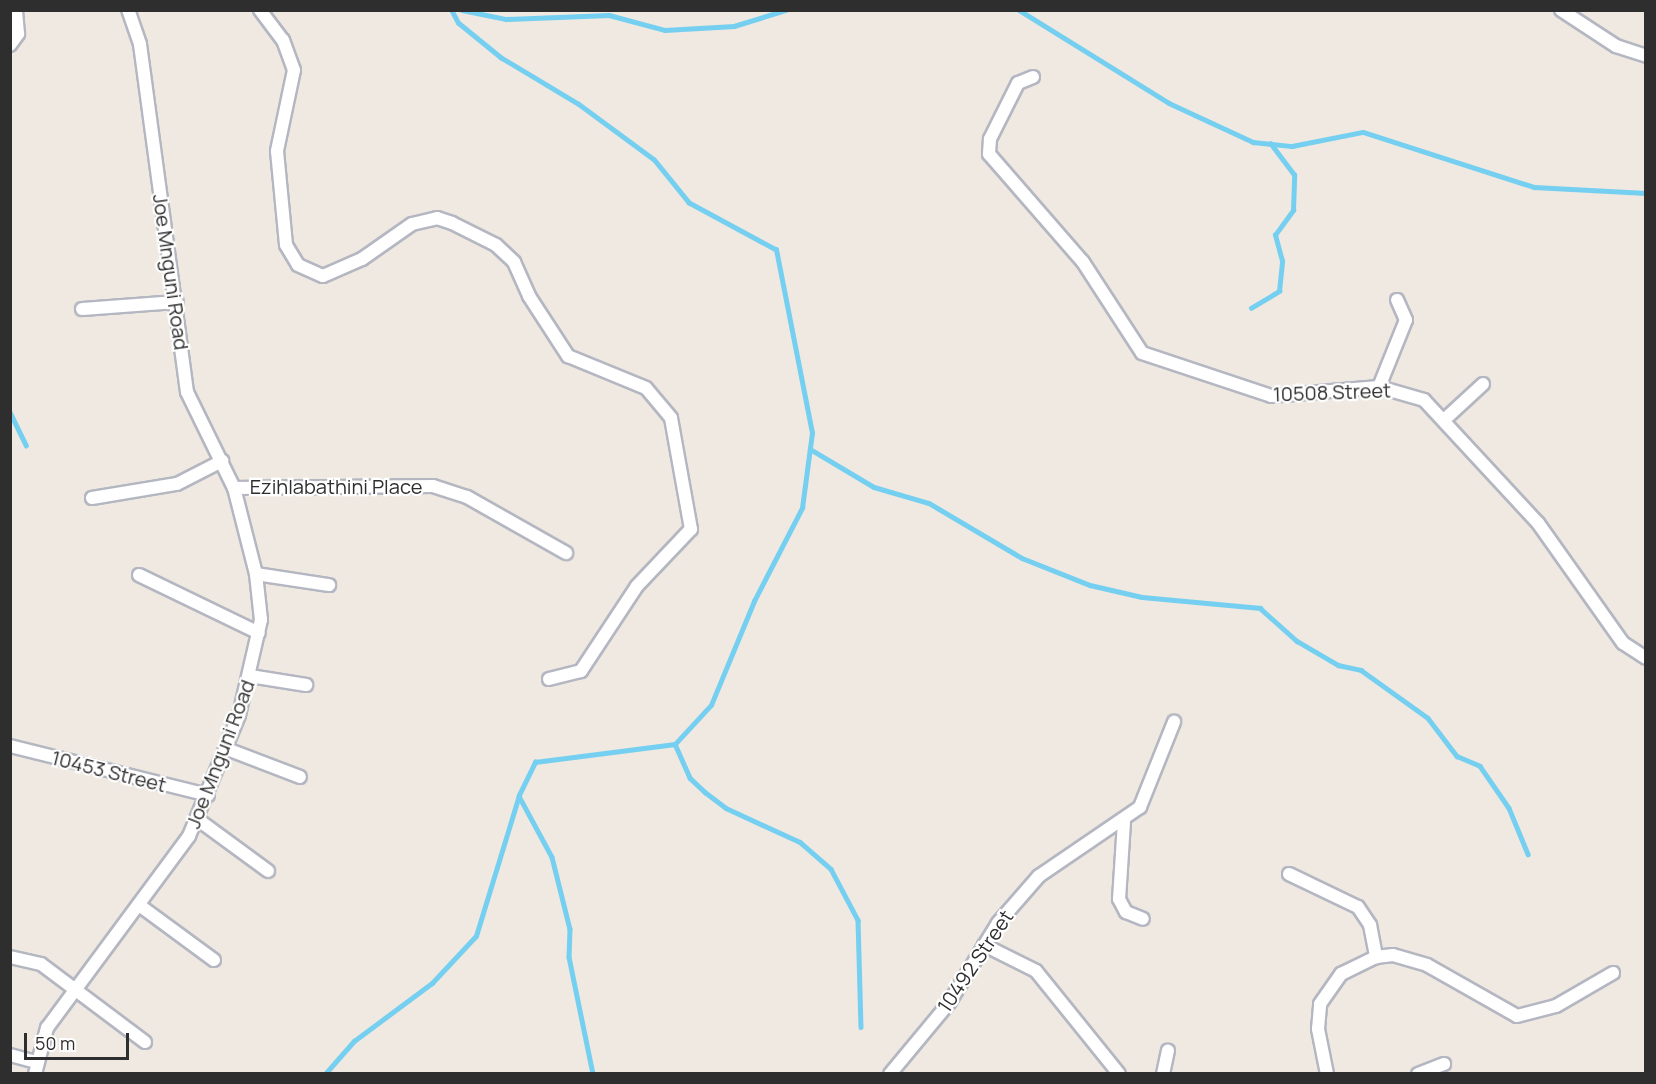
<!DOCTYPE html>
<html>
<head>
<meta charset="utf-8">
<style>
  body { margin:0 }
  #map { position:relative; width:1656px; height:1084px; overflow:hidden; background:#efe9e1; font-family:Manrope,sans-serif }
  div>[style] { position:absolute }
  .stream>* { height:4.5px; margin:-2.25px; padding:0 2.25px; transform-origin:2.25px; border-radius:2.25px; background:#75cff0 }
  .roads { filter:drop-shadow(2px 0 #b4b7c1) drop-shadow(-2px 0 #b4b7c1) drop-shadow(0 2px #b4b7c1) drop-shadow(0 -2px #b4b7c1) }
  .minor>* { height:12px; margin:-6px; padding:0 6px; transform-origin:6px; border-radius:6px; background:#fff }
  span { translate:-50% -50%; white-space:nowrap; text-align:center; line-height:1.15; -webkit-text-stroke:4.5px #fff; paint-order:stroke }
  .street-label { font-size:20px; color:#2e2e2e }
  .frame { position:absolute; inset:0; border:12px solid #2e2e2e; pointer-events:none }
  .scale { position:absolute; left:24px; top:1033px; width:105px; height:27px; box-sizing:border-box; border:3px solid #2e2e2e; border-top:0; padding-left:8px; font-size:18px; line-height:21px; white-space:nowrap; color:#2e2e2e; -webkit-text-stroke:4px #fff; paint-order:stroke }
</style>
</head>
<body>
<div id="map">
  <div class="stream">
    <i style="left:462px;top:10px;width:45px;rotate:11.6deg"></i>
    <i style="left:506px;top:19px;width:103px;rotate:-2.2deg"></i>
    <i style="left:609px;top:15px;width:58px;rotate:15deg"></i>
    <i style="left:665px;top:30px;width:69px;rotate:-3.3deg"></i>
    <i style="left:734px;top:26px;width:54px;rotate:-17.1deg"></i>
    <i style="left:1019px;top:10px;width:176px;rotate:31.8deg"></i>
    <i style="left:1169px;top:103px;width:93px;rotate:24.9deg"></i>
    <i style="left:1253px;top:142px;width:39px;rotate:6deg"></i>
    <i style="left:1292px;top:146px;width:72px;rotate:-11.2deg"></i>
    <i style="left:1363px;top:132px;width:180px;rotate:17.8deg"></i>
    <i style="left:1534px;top:187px;width:112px;rotate:3.1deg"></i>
    <i style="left:1251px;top:308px;width:33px;rotate:-31deg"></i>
    <i style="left:1279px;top:291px;width:30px;rotate:-84deg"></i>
    <i style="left:1282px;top:261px;width:27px;rotate:-105deg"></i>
    <i style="left:1275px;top:235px;width:31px;rotate:-54deg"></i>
    <i style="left:1293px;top:210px;width:35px;rotate:-88deg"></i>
    <i style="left:1294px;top:175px;width:39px;rotate:-127deg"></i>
    <i style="left:10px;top:412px;width:37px;rotate:64deg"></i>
    <i style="left:810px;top:449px;width:74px;rotate:30.7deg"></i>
    <i style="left:874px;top:487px;width:57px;rotate:16.2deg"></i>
    <i style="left:929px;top:503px;width:108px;rotate:30.6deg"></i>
    <i style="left:1022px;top:558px;width:73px;rotate:21.7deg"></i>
    <i style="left:1090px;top:585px;width:53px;rotate:13deg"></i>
    <i style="left:1142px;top:597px;width:119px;rotate:5.3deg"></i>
    <i style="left:1260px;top:608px;width:50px;rotate:41.7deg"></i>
    <i style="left:1297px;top:641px;width:48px;rotate:30.3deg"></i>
    <i style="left:1338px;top:665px;width:24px;rotate:12deg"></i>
    <i style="left:1361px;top:670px;width:82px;rotate:35.6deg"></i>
    <i style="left:1428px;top:718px;width:48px;rotate:52.7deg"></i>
    <i style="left:1457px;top:756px;width:25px;rotate:23deg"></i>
    <i style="left:1480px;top:766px;width:51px;rotate:55.4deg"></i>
    <i style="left:1509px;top:808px;width:50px;rotate:67.6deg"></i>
    <i style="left:675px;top:744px;width:37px;rotate:66deg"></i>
    <i style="left:690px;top:778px;width:21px;rotate:43deg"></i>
    <i style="left:705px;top:792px;width:26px;rotate:37deg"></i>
    <i style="left:726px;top:808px;width:81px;rotate:24.7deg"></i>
    <i style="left:800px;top:842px;width:41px;rotate:41.1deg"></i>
    <i style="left:831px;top:869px;width:58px;rotate:62.1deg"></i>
    <i style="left:858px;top:920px;width:107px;rotate:88.4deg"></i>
    <i style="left:519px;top:796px;width:69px;rotate:61.6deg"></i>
    <i style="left:552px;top:857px;width:74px;rotate:76deg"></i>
    <i style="left:570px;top:929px;width:28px;rotate:92deg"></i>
    <i style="left:569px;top:957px;width:119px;rotate:78.4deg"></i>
    <i style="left:325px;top:1074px;width:44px;rotate:-48.7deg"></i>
    <i style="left:354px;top:1041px;width:97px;rotate:-36.6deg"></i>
    <i style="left:432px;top:983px;width:64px;rotate:-46.9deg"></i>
    <i style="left:476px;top:936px;width:147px;rotate:-73deg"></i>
    <i style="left:519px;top:795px;width:37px;rotate:-64deg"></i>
    <i style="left:535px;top:762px;width:141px;rotate:-7.3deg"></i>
    <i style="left:675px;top:744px;width:53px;rotate:-47.3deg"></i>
    <i style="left:711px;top:705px;width:113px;rotate:-67.5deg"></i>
    <i style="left:754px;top:601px;width:105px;rotate:-62.7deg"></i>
    <i style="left:802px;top:508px;width:76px;rotate:-82.4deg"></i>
    <i style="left:812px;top:433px;width:187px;rotate:-101.1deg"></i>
    <i style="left:776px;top:250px;width:99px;rotate:-151.6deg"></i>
    <i style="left:689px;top:203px;width:55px;rotate:-129.1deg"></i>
    <i style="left:654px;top:160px;width:94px;rotate:-143.6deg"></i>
    <i style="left:578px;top:104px;width:90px;rotate:-149.1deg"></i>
    <i style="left:501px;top:58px;width:55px;rotate:-140.9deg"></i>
    <i style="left:458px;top:23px;width:15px;rotate:-118deg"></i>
  </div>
  <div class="roads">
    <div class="minor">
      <i style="left:260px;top:10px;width:38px;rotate:53deg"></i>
      <i style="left:283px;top:40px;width:32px;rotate:70deg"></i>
      <i style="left:294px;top:70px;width:83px;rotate:101.9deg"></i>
      <i style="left:277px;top:151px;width:94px;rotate:84.5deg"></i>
      <i style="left:286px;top:245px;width:23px;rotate:59deg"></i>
      <i style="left:298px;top:265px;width:27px;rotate:24deg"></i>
      <i style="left:323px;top:276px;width:43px;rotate:-23.6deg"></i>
      <i style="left:362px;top:259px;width:61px;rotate:-35deg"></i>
      <i style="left:412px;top:224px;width:26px;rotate:-13deg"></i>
      <i style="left:437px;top:218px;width:16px;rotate:18deg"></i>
      <i style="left:452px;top:223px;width:49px;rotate:26.6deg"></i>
      <i style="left:496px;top:245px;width:25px;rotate:43deg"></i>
      <i style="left:514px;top:262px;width:37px;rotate:66deg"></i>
      <i style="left:529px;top:296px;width:72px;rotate:57deg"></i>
      <i style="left:568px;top:356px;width:84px;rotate:22.3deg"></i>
      <i style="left:646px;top:388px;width:39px;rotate:50deg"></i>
      <i style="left:671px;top:418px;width:113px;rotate:79.8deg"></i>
      <i style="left:691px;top:529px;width:79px;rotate:133.5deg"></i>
      <i style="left:637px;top:586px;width:102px;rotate:123.4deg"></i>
      <i style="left:581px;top:671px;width:33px;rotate:166deg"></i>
      <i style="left:1561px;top:10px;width:66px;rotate:33.2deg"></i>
      <i style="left:1616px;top:46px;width:32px;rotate:18deg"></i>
      <i style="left:10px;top:45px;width:14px;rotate:-54deg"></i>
      <i style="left:18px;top:34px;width:24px;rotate:-95deg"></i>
      <i style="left:1033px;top:77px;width:16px;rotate:158deg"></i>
      <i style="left:1018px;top:83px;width:63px;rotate:116.6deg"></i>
      <i style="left:990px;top:139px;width:15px;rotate:94deg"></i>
      <i style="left:989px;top:154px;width:143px;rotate:49deg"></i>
      <i style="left:1083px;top:262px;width:108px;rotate:57deg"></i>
      <i style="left:1142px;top:353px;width:136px;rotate:18.4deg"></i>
      <i style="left:1271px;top:396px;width:108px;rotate:-4.8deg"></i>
      <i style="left:1379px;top:387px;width:47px;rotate:16.1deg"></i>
      <i style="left:1424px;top:400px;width:168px;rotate:47.2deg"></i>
      <i style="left:1538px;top:523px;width:147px;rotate:54.7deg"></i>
      <i style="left:1623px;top:643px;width:27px;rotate:33deg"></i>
      <i style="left:82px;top:309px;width:95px;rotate:-4.2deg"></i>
      <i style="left:1379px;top:387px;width:72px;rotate:-68.1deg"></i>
      <i style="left:1406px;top:320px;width:22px;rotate:-114deg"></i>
      <i style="left:1444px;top:420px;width:53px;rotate:-42.7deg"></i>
      <i style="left:234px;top:488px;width:199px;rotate:-0.6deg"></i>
      <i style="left:433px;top:486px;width:36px;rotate:18deg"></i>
      <i style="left:467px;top:497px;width:114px;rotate:29.5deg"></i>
      <i style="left:92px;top:498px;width:86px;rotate:-9.4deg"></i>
      <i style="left:177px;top:484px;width:51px;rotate:-27.1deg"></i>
      <i style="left:256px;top:574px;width:74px;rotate:8.6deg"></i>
      <i style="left:139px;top:575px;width:133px;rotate:25.8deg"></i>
      <i style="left:250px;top:676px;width:57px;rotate:9.1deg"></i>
      <i style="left:10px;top:746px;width:204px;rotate:13.9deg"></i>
      <i style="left:227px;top:749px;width:78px;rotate:21deg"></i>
      <i style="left:197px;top:819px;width:88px;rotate:36.2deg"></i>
      <i style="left:1124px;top:822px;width:77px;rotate:93.7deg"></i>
      <i style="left:1119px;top:899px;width:15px;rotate:62deg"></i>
      <i style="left:1126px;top:912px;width:18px;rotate:22deg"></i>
      <i style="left:1289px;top:874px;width:76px;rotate:25.6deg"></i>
      <i style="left:1358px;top:907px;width:22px;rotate:56deg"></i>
      <i style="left:1370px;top:925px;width:33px;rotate:79deg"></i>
      <i style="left:139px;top:905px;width:93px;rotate:36.3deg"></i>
      <i style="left:984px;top:945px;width:58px;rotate:26.6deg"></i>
      <i style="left:1036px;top:971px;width:132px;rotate:51.1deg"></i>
      <i style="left:10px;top:957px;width:32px;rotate:13deg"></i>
      <i style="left:41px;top:964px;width:130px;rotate:36.9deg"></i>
      <i style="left:10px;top:1055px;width:28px;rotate:15deg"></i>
      <i style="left:35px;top:1074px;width:48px;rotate:-75.4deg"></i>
      <i style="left:47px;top:1028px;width:239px;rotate:-53.5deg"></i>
      <i style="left:189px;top:836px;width:131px;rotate:-67.5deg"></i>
      <i style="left:239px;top:715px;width:98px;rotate:-77deg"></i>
      <i style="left:261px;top:620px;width:46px;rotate:-96.2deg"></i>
      <i style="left:256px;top:574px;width:89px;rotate:-104.3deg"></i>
      <i style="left:234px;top:488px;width:107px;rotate:-116.1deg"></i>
      <i style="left:187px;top:392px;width:351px;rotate:-97.7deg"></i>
      <i style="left:140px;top:44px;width:36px;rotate:-109deg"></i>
      <i style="left:890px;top:1074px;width:92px;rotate:-50.3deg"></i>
      <i style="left:949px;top:1003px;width:94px;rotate:-58.5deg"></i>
      <i style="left:998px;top:923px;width:62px;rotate:-48.9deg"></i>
      <i style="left:1039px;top:876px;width:122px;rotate:-34.3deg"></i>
      <i style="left:1140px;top:807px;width:92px;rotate:-68.2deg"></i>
      <i style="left:1163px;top:1074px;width:24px;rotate:-78deg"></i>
      <i style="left:1327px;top:1074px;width:46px;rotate:-101.3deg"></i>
      <i style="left:1318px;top:1029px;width:25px;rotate:-85deg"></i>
      <i style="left:1320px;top:1004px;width:37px;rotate:-55deg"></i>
      <i style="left:1341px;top:974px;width:39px;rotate:-26deg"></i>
      <i style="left:1376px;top:957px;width:17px;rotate:-7deg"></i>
      <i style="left:1393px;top:955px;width:35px;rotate:16deg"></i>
      <i style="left:1427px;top:965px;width:103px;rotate:29.5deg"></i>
      <i style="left:1517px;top:1016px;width:40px;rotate:-14.4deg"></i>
      <i style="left:1556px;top:1006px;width:66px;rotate:-30.1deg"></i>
      <i style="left:1418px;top:1074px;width:28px;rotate:-21deg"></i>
    </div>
  </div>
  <div class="street-label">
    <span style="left:171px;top:272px;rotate:82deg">Joe Mnguni Road</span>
    <span style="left:1332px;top:392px;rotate:-2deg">10508 Street</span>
    <span style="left:336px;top:486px">Ezihlabathini Place</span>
    <span style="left:220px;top:754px;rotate:-69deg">Joe Mnguni Road</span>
    <span style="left:109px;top:771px;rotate:14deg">10453 Street</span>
    <span style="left:975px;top:961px;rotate:-56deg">10492 Street</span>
  </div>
  <div class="frame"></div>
  <div class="scale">50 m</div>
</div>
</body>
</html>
